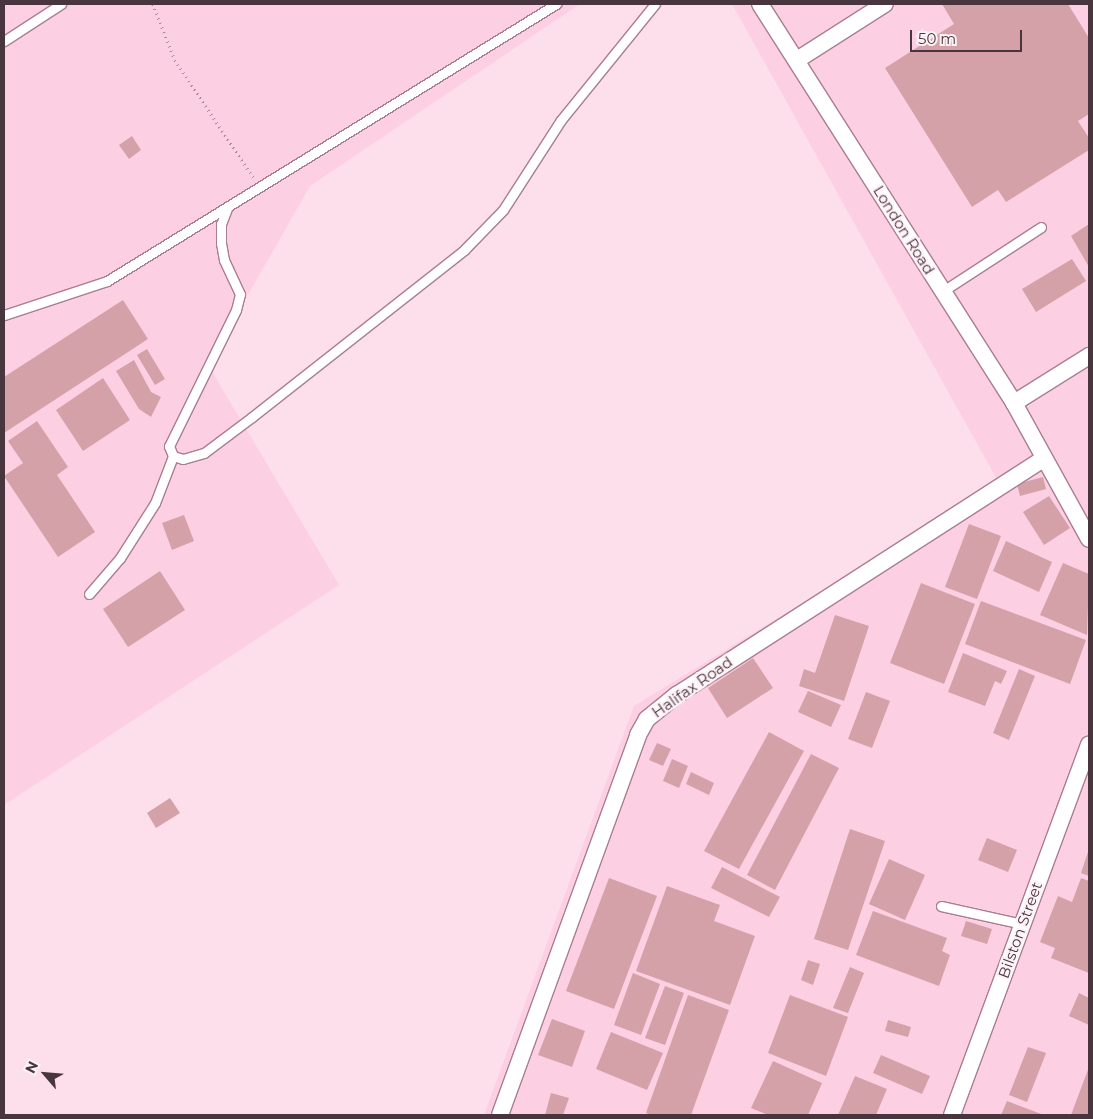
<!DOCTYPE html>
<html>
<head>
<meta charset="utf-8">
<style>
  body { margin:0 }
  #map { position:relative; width:1093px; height:1119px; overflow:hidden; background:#fddeeb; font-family:Montserrat,sans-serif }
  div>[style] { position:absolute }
  .built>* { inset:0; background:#fdcfe3 }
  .building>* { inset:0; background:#d5a1a8 }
  .path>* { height:2.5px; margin-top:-1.25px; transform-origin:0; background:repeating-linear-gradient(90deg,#a98f9a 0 1px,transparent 0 5px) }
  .roads { filter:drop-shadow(1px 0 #aa7d91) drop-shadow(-1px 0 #aa7d91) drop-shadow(0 1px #aa7d91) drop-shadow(0 -1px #aa7d91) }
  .lane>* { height:9px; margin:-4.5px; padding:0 4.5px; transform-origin:4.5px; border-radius:4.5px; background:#fff }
  .street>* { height:16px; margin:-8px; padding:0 8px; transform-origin:8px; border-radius:8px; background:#fff }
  span { translate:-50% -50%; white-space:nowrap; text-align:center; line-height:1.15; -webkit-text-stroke:4.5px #fdf2f6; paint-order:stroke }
  .street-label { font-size:15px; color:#49353e }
  .frame { position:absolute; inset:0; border:5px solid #49353e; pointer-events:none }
  .north { position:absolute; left:20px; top:1049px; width:50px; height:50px; -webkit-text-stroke:4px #fdf2f6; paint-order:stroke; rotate:297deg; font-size:14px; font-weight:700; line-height:20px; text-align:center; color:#49353e }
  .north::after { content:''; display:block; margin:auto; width:18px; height:22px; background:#49353e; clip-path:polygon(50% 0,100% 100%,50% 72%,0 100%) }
  .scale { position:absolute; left:910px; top:30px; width:112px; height:22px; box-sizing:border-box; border:2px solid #49353e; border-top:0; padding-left:6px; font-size:15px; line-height:18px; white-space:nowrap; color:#49353e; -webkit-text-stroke:4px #fdf2f6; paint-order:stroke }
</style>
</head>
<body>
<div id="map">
  <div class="built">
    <i style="clip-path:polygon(4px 4px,580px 4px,310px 186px,208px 365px,339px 585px,4px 805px)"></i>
    <i style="clip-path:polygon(732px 4px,1089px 4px,1089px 1115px,484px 1115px,634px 706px,999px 483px)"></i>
  </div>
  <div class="building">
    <i style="clip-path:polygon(942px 4px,1068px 4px,1089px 38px,1089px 114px,1078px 121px,1089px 138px,1089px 150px,1006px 202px,998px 190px,972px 207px,885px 68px,954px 24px)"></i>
    <i style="clip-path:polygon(132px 136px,141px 150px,129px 159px,119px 145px)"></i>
    <i style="clip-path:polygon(1089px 224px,1089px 267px,1071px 236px)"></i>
    <i style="clip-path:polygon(1072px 259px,1086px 281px,1036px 312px,1022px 289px)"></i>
    <i style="clip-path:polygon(123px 300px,148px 339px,4px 433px,4px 377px)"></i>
    <i style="clip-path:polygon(147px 349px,165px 379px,155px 385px,137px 355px)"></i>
    <i style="clip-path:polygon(134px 360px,151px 392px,161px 397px,151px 417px,139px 409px,116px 371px)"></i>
    <i style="clip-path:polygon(103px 378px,130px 420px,83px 451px,56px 410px)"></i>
    <i style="clip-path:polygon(37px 421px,68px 467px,57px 475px,95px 532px,58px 557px,4px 476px,23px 463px,8px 441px)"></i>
    <i style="clip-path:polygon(1043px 477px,1046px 489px,1020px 496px,1017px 484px)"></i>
    <i style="clip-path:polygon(1049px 496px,1070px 528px,1044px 545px,1023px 512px)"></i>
    <i style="clip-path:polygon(184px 515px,194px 541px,172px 550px,162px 523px)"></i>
    <i style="clip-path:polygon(969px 524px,1001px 536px,977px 599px,945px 587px)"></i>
    <i style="clip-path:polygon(1006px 541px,1052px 562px,1039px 592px,993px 571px)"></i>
    <i style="clip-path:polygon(1063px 563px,1089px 574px,1087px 635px,1040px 615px)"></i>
    <i style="clip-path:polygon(160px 571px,185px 610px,128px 647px,103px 609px)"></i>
    <i style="clip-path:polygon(921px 583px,975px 604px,944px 684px,890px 663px)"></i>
    <i style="clip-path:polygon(981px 601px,1086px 640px,1070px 684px,965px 644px)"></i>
    <i style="clip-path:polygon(835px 615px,869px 626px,844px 701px,799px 686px,804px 669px,815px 673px)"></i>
    <i style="clip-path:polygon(963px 653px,1007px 671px,1001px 684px,995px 681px,985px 706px,948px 692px)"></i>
    <i style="clip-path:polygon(753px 658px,773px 688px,727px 718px,708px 688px)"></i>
    <i style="clip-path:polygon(1019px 669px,1035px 676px,1009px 740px,993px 733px)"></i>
    <i style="clip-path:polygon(808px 691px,841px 705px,831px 727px,798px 712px)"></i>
    <i style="clip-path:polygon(866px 692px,890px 701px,872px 748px,848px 739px)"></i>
    <i style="clip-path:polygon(769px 732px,804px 751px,739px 869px,704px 851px)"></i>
    <i style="clip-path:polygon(657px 743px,671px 749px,663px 766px,649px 760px)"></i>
    <i style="clip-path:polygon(811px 754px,839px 768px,775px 890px,747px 875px)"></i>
    <i style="clip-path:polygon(672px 759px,688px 766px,679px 788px,663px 781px)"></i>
    <i style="clip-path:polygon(691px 772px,714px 783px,709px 795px,686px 784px)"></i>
    <i style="clip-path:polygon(170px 798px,180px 813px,156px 828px,147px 813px)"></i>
    <i style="clip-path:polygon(850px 829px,885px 841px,848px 950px,814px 939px)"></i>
    <i style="clip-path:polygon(987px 838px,1017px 850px,1008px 872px,978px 860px)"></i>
    <i style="clip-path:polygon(1089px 849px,1089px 876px,1081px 873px)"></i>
    <i style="clip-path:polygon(889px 859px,925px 875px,905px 920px,869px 904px)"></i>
    <i style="clip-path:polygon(722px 867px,780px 897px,769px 917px,711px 888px)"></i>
    <i style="clip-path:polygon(609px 878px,657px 896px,614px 1009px,566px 991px)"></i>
    <i style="clip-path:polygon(1081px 878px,1089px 881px,1089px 973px,1051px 958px,1055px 948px,1040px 942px,1058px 896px,1072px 902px)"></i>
    <i style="clip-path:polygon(667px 886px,720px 905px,714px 921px,755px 936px,730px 1005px,636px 971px)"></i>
    <i style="clip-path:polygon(873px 911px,947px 938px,942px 951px,950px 955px,939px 986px,856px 955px)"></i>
    <i style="clip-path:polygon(966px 921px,992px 929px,987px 944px,961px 936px)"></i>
    <i style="clip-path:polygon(808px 960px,820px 964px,813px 985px,801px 980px)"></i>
    <i style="clip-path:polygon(850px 967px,864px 973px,848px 1013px,833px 1008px)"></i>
    <i style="clip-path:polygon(633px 973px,660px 984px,641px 1035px,614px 1025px)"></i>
    <i style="clip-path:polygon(665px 986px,684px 993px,665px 1045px,645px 1038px)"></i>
    <i style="clip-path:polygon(1079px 993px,1089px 998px,1089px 1025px,1069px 1016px)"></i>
    <i style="clip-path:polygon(688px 995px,729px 1010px,691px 1115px,652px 1115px,646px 1113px)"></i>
    <i style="clip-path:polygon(790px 995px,848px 1017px,826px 1076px,768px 1053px)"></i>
    <i style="clip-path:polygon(552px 1019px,585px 1031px,572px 1067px,538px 1055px)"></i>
    <i style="clip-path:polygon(888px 1020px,911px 1027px,908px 1037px,885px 1031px)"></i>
    <i style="clip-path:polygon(611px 1032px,663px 1053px,647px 1090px,596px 1069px)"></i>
    <i style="clip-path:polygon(1028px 1047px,1046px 1053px,1027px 1102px,1009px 1095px)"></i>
    <i style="clip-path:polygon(881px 1055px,930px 1076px,922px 1094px,873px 1073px)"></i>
    <i style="clip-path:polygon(773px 1061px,822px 1083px,808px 1115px,768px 1115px,751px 1108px)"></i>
    <i style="clip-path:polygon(1089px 1067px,1089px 1115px,1071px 1115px)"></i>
    <i style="clip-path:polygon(855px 1076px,887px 1089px,876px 1115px,838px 1115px)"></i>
    <i style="clip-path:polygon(551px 1093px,569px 1098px,563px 1115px,545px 1115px)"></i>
    <i style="clip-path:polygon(1007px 1101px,1044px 1115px,1001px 1115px)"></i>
  </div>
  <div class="path">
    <i style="left:153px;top:4px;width:60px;rotate:68.6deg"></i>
    <i style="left:175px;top:60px;width:141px;rotate:56.3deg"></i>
  </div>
  <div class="roads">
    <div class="lane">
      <i style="left:4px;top:41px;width:68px;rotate:-33deg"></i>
      <i style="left:228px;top:206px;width:19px;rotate:111deg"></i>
      <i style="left:221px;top:224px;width:19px;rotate:90deg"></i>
      <i style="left:221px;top:243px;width:17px;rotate:80deg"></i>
      <i style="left:224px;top:260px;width:38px;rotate:65deg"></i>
      <i style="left:240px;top:294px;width:16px;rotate:104deg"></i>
      <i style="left:236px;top:310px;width:152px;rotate:116.2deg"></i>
      <i style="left:169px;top:446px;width:11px;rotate:68deg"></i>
      <i style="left:173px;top:456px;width:10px;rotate:17deg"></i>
      <i style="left:183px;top:459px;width:22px;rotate:-16deg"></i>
      <i style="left:204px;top:453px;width:60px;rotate:-36.9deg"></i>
      <i style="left:252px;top:417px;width:270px;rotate:-38.2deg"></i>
      <i style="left:464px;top:250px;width:56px;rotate:-45.7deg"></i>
      <i style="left:503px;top:210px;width:107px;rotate:-57.2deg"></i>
      <i style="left:561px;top:120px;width:149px;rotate:-51deg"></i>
      <i style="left:943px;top:291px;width:117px;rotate:-33.1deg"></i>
      <i style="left:4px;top:315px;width:108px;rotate:-18.3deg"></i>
      <i style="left:107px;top:281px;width:528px;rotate:-31.67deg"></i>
      <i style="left:89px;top:594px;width:48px;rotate:-49.3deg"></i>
      <i style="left:120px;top:558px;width:65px;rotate:-57.5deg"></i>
      <i style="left:155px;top:503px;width:50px;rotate:-69deg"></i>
      <i style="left:941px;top:906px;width:84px;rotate:12.4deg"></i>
    </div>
    <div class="street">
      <i style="left:760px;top:4px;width:473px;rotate:57.5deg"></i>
      <i style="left:1014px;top:403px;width:155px;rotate:61.1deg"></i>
      <i style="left:797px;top:60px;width:104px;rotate:-32.5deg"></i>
      <i style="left:1014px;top:403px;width:89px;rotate:-32.1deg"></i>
      <i style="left:500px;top:1115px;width:404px;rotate:-70deg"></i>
      <i style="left:638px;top:735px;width:18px;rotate:-61deg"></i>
      <i style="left:647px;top:719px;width:38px;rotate:-39deg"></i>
      <i style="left:677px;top:695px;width:435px;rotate:-32.8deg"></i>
      <i style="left:952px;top:1115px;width:395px;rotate:-69.7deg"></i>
    </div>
  </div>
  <div class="street-label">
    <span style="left:904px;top:230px;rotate:58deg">London Road</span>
    <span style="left:692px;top:687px;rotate:-35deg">Halifax Road</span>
    <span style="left:1020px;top:930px;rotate:-70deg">Bilston Street</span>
  </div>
  <div class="frame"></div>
  <div class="north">N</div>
  <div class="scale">50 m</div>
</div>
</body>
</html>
